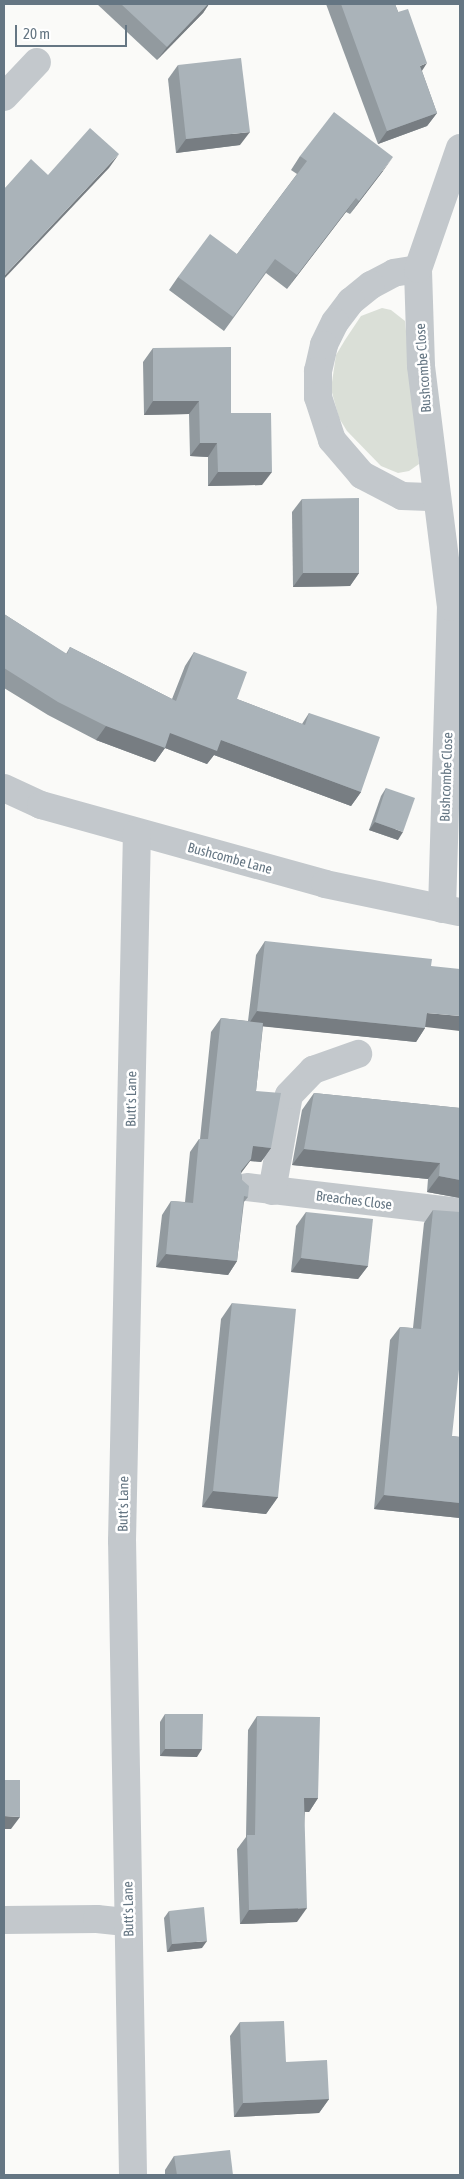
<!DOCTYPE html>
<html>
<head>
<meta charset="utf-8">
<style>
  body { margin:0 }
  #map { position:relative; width:464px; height:2179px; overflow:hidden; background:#fafaf8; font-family:"Asap Condensed",sans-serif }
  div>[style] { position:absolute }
  .green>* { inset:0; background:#dadfd7 }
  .minor>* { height:28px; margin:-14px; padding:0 14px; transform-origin:14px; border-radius:14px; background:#c3c8cc }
  .wall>* { inset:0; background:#929a9f }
  .shaded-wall>* { inset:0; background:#777d82 }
  .building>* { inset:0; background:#aab3b9 }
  span { translate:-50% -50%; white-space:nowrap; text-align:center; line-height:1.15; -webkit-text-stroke:5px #fff; paint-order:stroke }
  .street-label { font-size:14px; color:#657683 }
  .frame { position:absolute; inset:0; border:5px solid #657683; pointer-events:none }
  .scale { position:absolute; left:15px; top:25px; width:112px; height:22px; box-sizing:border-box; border:2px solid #657683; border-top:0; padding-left:6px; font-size:15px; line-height:18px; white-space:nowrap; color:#657683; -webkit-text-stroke:4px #fff; paint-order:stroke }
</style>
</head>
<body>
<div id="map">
  <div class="green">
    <i style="clip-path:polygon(382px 308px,391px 310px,405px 321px,419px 464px,409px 471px,398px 473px,381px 466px,347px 431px,339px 418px,331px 389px,336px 355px,345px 340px,361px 316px)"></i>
  </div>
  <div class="minor">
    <i style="left:4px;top:97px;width:48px;rotate:-46.7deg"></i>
    <i style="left:418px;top:269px;width:24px;rotate:171deg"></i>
    <i style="left:394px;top:273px;width:26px;rotate:152deg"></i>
    <i style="left:371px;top:285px;width:26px;rotate:141deg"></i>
    <i style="left:351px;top:301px;width:26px;rotate:127deg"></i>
    <i style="left:335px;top:322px;width:25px;rotate:116deg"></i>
    <i style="left:324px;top:345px;width:27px;rotate:103deg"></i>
    <i style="left:318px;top:371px;width:26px;rotate:90deg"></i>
    <i style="left:318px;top:397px;width:45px;rotate:72deg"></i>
    <i style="left:332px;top:440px;width:46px;rotate:49.4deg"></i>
    <i style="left:362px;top:475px;width:45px;rotate:27.7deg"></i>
    <i style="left:402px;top:496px;width:34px;rotate:2deg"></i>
    <i style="left:4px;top:788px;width:41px;rotate:24.7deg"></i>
    <i style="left:41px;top:805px;width:295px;rotate:15.5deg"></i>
    <i style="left:325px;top:884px;width:137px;rotate:11.8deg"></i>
    <i style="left:442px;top:909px;width:302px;rotate:-88.3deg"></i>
    <i style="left:451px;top:607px;width:243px;rotate:-97.1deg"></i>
    <i style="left:421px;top:366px;width:97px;rotate:-91.8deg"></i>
    <i style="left:418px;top:269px;width:128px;rotate:-70.9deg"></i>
    <i style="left:247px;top:1187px;width:214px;rotate:6.7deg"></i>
    <i style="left:272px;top:1191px;width:97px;rotate:-80deg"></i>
    <i style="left:289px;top:1095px;width:35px;rotate:-46deg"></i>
    <i style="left:313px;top:1070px;width:48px;rotate:-19.6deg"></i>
    <i style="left:4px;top:1920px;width:93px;rotate:-0.6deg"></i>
    <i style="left:97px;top:1919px;width:31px;rotate:6deg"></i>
    <i style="left:133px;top:2175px;width:634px;rotate:-90.99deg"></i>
    <i style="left:122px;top:1541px;width:708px;rotate:-88.79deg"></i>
  </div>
  <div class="wall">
    <i style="clip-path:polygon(97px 4px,209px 4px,203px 13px,157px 60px)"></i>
    <i style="clip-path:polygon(326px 4px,395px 4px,422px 71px,437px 113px,427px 126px,378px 144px)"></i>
    <i style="clip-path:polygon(178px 65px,240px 145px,176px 153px,168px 79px)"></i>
    <i style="clip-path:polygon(300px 156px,383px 171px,350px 214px,346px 212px,287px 289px,266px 273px,224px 331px,169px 290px,178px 277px,237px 254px,297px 174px,291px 170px)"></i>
    <i style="clip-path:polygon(153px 348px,231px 413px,262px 485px,208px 486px,208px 457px,190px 456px,189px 414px,144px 415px,143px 362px)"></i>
    <i style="clip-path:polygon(302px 499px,359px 573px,350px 586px,293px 587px,292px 512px)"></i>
    <i style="clip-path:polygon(4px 614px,66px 654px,70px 647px,172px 699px,185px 666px,194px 652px,237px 699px,302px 724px,309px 713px,361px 792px,351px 806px,214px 755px,207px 764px,165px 748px,155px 762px,96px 740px,48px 715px,4px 688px)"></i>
    <i style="clip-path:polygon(386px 788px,398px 840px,369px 830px,381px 796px)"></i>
    <i style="clip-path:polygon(265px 941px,425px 1027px,425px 1028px,416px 1042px,263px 1026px,256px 1091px,271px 1148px,261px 1162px,250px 1161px,241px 1173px,242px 1180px,248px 1197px,244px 1202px,237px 1261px,228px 1275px,156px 1267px,162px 1215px,171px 1201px,185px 1202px,190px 1152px,199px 1139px,200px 1139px,211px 1032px,221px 1018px,248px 1021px,256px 955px)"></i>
    <i style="clip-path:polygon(314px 1093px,460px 1108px,460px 1198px,427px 1192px,428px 1179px,292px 1165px,302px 1110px)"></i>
    <i style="clip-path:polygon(433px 1210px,452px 1436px,460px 1437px,460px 1518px,374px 1509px,390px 1340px,400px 1327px,413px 1328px,424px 1223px)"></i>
    <i style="clip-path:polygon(306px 1212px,368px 1266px,358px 1279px,291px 1272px,296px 1226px)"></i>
    <i style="clip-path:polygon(232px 1303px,278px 1497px,266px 1514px,202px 1507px,221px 1319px)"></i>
    <i style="clip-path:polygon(165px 1714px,197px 1757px,160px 1756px,160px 1722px)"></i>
    <i style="clip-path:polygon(257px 1716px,318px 1798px,309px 1812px,305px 1812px,297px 1922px,240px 1924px,237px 1849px,246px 1837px,248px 1730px)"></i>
    <i style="clip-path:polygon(169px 1911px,202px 1948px,167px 1952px,164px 1918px)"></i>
    <i style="clip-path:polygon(240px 2022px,329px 2099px,319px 2113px,234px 2117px,230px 2036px)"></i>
    <i style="clip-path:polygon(174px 2156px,233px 2175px,165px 2175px,165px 2170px)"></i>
  </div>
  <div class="shaded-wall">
    <i style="clip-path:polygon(208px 4px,209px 4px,203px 13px,157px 60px,167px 47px)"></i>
    <i style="clip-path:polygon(427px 63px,418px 77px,420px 66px)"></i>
    <i style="clip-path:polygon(437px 113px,427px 126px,378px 144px,387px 131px)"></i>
    <i style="clip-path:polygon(250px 132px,240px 145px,176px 153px,186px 139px)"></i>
    <i style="clip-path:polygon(119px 154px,109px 168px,4px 279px,4px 276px)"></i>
    <i style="clip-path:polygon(393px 157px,383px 171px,350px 214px,359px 201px)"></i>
    <i style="clip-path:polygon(356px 198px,346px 212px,287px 289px,297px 275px)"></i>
    <i style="clip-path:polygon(153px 401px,199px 401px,189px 414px,144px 415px)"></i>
    <i style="clip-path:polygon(200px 443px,217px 443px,208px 457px,190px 456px)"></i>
    <i style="clip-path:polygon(218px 472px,272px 472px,262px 485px,208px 486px)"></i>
    <i style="clip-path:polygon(303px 573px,359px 573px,350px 586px,293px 587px)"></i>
    <i style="clip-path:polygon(106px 726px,170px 733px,221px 740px,361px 792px,351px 806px,214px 755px,207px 764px,165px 748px,155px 762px,96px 740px)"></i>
    <i style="clip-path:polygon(375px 822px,403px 832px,398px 840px,369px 830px)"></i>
    <i style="clip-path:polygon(257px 1011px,425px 1028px,416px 1042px,248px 1025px)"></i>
    <i style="clip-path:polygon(427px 1013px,460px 1016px,460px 1031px,417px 1026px)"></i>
    <i style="clip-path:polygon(253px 1146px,271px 1148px,261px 1162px,250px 1161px,232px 1185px)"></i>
    <i style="clip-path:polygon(304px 1149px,440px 1163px,428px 1179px,292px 1165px)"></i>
    <i style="clip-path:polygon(439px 1176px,460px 1180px,460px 1198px,427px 1192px)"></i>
    <i style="clip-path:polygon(166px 1254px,237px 1261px,228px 1275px,156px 1267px)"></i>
    <i style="clip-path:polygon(301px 1258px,368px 1266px,358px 1279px,291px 1272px)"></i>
    <i style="clip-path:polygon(213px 1491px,278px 1497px,266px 1514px,202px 1507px)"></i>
    <i style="clip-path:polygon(384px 1495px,460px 1503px,460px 1518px,374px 1509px)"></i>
    <i style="clip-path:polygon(165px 1749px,202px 1749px,197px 1757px,160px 1756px)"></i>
    <i style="clip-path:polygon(304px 1798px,318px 1798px,309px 1812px,295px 1811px)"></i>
    <i style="clip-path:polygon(4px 1816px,20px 1817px,11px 1829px,4px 1829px)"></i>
    <i style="clip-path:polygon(307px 1908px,297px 1922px,240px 1924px,249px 1910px)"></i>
    <i style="clip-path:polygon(207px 1941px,202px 1948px,167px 1952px,172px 1944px)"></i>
    <i style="clip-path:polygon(329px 2099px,319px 2113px,234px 2117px,243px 2103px)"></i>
  </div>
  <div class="building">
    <i style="clip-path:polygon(121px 4px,208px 4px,167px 47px)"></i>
    <i style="clip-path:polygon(341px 4px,395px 4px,398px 12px,408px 9px,427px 63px,420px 66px,437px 113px,387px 131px)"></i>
    <i style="clip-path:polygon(241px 58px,250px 132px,186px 139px,178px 65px)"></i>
    <i style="clip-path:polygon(334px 112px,393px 157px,359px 201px,356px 198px,297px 275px,275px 259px,233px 317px,178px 277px,210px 234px,237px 254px,307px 161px,300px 156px)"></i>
    <i style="clip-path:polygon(90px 128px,119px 154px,4px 276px,4px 189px,31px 159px,48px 175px)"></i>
    <i style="clip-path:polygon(231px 347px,231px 413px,271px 413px,272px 472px,218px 472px,217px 443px,200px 443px,199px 401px,153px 401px,153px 348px)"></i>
    <i style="clip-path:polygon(359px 498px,359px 573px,303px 573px,302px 499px)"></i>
    <i style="clip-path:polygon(4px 614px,67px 654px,70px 647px,176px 701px,194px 652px,247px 672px,237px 699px,305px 725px,309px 713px,380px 737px,361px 792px,221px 740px,217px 751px,170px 733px,165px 748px,106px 726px,58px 702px,4px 668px)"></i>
    <i style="clip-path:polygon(386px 788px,415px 798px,403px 832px,375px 822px)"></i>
    <i style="clip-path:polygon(265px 941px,432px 959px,431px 966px,460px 969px,460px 1016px,427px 1013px,425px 1028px,257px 1011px)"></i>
    <i style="clip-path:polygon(221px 1018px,263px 1023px,256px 1091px,281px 1093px,271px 1148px,253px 1146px,251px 1159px,241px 1171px,242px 1180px,249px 1186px,248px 1197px,244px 1196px,237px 1261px,166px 1254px,171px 1201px,193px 1203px,199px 1139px,208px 1139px)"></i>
    <i style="clip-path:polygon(314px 1093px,460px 1108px,460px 1180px,439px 1176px,440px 1163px,304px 1149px)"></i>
    <i style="clip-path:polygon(433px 1210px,460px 1212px,460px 1360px,452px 1436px,460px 1437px,460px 1503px,384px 1495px,400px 1327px,421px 1329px)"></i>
    <i style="clip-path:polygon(306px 1212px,373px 1219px,368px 1266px,301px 1258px)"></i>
    <i style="clip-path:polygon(232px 1303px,296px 1309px,278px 1497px,213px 1491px)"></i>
    <i style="clip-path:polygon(165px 1714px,203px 1714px,202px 1749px,165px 1749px)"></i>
    <i style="clip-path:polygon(257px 1716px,320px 1717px,318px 1798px,304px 1798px,307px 1908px,249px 1910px,247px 1835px,255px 1835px)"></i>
    <i style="clip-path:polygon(4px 1780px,20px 1780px,20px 1817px,4px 1816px)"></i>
    <i style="clip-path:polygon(204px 1907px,207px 1941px,172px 1944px,169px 1911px)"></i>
    <i style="clip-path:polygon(284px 2021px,286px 2062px,327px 2060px,329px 2099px,243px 2103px,240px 2022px)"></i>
    <i style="clip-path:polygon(230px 2150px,233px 2175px,177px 2175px,174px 2156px)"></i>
  </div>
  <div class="street-label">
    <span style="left:423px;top:368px;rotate:-94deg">Bushcombe Close</span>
    <span style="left:446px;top:777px;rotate:-88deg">Bushcombe Close</span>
    <span style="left:230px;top:858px;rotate:15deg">Bushcombe Lane</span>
    <span style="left:131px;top:1099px;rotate:-89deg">Butt's Lane</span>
    <span style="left:354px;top:1200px;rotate:7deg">Breaches Close</span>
    <span style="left:123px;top:1504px;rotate:-89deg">Butt's Lane</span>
    <span style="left:128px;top:1909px;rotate:-91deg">Butt's Lane</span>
  </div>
  <div class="frame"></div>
  <div class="scale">20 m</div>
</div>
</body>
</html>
